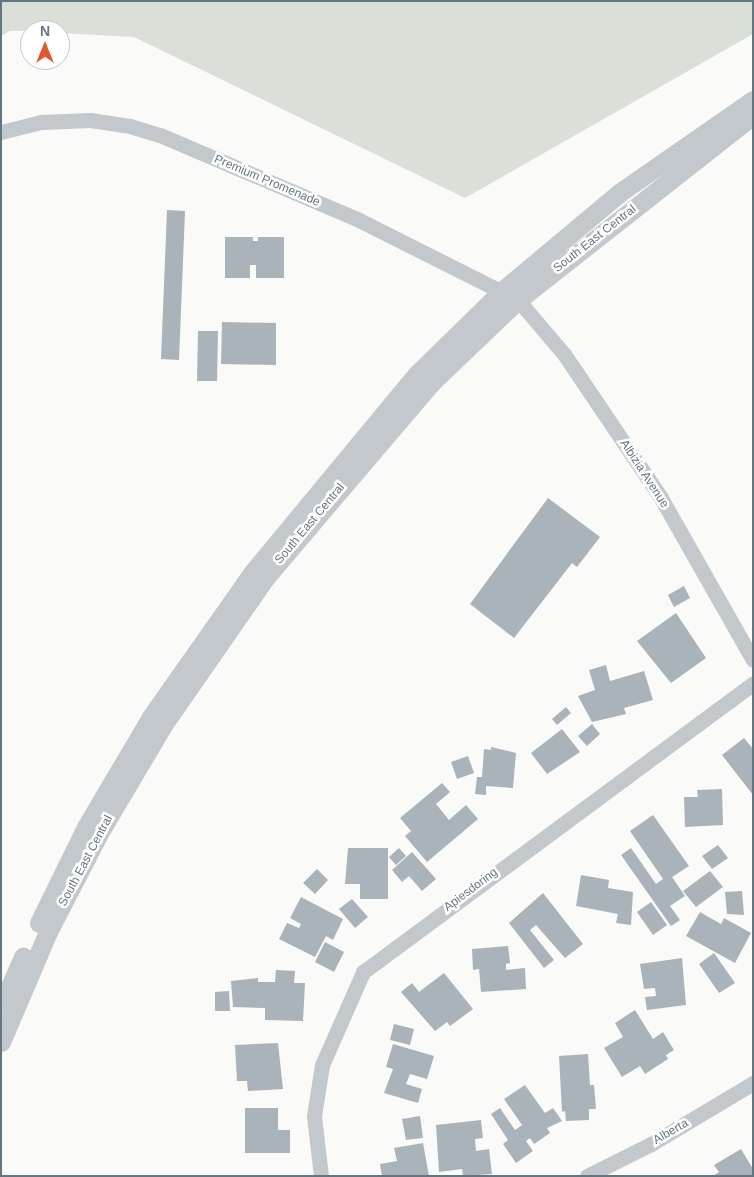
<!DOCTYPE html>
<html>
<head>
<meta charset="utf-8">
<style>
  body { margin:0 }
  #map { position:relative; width:754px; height:1177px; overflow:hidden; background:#fafaf8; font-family:Helvetica,sans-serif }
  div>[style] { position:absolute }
  .green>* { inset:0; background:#dadfd7 }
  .building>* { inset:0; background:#aab3b9 }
  .minor>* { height:15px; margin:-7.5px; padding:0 7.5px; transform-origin:7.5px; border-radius:7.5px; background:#c3c8cc }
  .tertiary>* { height:19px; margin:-9.5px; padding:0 9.5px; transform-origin:9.5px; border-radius:9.5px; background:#c3c8cc }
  span { translate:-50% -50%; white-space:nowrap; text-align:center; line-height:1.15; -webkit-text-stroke:5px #fff; paint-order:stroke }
  .street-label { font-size:12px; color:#657683 }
  .frame { position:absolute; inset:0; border:2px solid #657683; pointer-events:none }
  .north { position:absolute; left:20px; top:20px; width:50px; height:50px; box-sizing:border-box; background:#fff; border:1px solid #c1c8cd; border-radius:50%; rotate:0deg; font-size:14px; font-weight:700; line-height:20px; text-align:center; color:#657683 }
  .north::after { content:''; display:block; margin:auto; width:18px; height:22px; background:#e4572e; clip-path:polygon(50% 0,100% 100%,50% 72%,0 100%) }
</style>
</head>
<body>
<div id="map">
  <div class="green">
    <i style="clip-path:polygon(1px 1px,753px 1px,753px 34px,465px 198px,134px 37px,60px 33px,60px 30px,10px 31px,1px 36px)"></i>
  </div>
  <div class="building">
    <i style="clip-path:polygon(167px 210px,185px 211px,179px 360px,161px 359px)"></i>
    <i style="clip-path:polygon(225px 237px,253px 237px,253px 241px,258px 241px,258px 237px,284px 237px,284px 278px,256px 278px,256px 265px,250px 265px,250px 278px,225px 278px)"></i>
    <i style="clip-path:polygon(222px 322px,276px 323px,276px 365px,221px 364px)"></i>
    <i style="clip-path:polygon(198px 331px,218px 331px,217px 381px,197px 381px)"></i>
    <i style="clip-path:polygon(548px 498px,600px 537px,577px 567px,572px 563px,514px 638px,470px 604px)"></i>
    <i style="clip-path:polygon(684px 586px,690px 598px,674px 607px,668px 595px)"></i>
    <i style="clip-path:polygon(676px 613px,706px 658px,671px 683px,637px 641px)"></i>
    <i style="clip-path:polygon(606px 665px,610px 681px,644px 671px,653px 700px,624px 708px,626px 714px,592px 722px,578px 696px,595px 690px,589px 670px)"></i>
    <i style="clip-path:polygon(566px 707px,571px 713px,557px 725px,552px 719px)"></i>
    <i style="clip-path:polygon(592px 724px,600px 734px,587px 746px,578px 736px)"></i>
    <i style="clip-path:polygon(562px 729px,580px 752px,547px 774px,531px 753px)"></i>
    <i style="clip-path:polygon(744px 738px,753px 749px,753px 795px,722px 755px)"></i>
    <i style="clip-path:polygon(491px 747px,516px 753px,513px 788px,486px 786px,486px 795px,475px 794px,477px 777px,482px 777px,484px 749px,491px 750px)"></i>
    <i style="clip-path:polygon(468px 756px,474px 773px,457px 779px,451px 762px)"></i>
    <i style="clip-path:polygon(442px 783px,450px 792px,436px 804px,449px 820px,466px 805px,478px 819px,427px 862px,405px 836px,411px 831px,400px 818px)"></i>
    <i style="clip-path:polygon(722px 789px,723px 825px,685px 827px,684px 797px,698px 797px,697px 790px)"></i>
    <i style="clip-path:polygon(653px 815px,689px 866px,672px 877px,685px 896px,670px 906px,680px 920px,671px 926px,621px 855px,631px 848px,656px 884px,663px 879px,630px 831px)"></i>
    <i style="clip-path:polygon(718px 845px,728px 858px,712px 869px,702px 856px)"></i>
    <i style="clip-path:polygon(348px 848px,388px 848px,388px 899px,360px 899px,360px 884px,345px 884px)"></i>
    <i style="clip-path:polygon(399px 848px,406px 856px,396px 865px,389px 857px)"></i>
    <i style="clip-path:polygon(412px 852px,436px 879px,422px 891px,409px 876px,402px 882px,392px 870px)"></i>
    <i style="clip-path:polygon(317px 869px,328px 880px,315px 894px,303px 883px)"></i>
    <i style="clip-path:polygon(710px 871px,723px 887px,696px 907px,683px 891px)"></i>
    <i style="clip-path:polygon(581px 875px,609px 880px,608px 888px,633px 892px,631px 925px,616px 923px,618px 914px,576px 906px)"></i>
    <i style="clip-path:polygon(742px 891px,744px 915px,727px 914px,725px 892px)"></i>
    <i style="clip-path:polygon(543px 893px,583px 944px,565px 958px,536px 925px,530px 930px,554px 960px,544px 968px,509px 923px)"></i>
    <i style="clip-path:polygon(301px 897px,343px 919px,333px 940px,326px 936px,315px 957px,279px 939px,287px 923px,299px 928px,301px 924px,290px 918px)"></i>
    <i style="clip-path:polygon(352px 899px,368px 917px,355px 928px,339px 909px)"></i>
    <i style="clip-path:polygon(651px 902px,667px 925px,653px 935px,637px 912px)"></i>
    <i style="clip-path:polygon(700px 912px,721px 924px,724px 918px,751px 933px,735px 963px,686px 936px)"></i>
    <i style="clip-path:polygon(325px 942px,344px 952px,334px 972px,315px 962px)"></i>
    <i style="clip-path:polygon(508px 946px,510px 963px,506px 964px,506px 970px,525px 968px,526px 989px,481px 992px,479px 969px,473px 970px,472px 949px)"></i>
    <i style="clip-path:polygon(714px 953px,735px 983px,719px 993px,699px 964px)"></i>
    <i style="clip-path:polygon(682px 958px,686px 1005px,647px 1010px,645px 997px,656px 996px,655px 988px,644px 989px,640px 964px)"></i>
    <i style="clip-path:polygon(276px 970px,295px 971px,294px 983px,305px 983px,303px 1021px,265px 1020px,265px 1008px,233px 1007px,231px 981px,258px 978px,258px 982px,275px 982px)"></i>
    <i style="clip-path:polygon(444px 973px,473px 1009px,450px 1026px,447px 1022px,435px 1031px,401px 992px,412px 983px,419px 992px)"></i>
    <i style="clip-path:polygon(229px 991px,230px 1011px,215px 1011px,215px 992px)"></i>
    <i style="clip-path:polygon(635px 1010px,653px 1039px,663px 1032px,674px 1050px,666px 1055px,668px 1059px,645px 1074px,640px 1066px,622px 1077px,604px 1048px,623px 1037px,615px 1023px)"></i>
    <i style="clip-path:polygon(394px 1024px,414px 1029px,410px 1045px,390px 1040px)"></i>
    <i style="clip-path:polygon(278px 1043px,283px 1089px,248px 1091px,247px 1081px,237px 1081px,235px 1045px)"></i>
    <i style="clip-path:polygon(393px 1044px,434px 1056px,427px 1079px,410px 1074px,406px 1084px,422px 1089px,418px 1103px,384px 1093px,393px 1069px,386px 1067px)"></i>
    <i style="clip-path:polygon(588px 1054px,590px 1085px,594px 1085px,596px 1109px,589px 1109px,589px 1120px,566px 1121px,565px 1111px,562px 1112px,559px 1056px)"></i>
    <i style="clip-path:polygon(525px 1085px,545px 1113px,553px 1108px,562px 1121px,547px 1128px,550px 1133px,534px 1144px,530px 1138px,526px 1141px,533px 1151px,516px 1163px,503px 1144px,508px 1140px,491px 1114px,500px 1108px,515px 1130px,522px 1125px,504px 1099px)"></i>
    <i style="clip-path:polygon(245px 1108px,278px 1108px,278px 1130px,290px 1130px,290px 1153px,245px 1153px)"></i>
    <i style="clip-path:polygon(420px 1116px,423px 1138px,406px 1140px,402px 1119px)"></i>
    <i style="clip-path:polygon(481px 1120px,483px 1138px,475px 1139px,476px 1151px,489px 1149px,492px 1174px,463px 1176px,462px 1169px,439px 1172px,436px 1125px)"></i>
    <i style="clip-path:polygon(423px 1143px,429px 1176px,382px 1176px,380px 1164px,397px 1161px,394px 1148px)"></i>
    <i style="clip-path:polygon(741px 1149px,753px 1169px,753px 1176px,713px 1176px,719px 1172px,714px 1165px)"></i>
  </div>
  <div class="minor">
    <i style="left:1px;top:132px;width:41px;rotate:-14deg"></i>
    <i style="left:41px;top:122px;width:49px;rotate:-2.3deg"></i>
    <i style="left:90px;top:120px;width:40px;rotate:8.5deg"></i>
    <i style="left:130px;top:126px;width:31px;rotate:17deg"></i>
    <i style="left:160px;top:135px;width:216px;rotate:23.1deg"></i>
    <i style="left:359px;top:220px;width:178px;rotate:26.7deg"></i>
    <i style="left:518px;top:300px;width:71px;rotate:49.6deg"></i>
    <i style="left:564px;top:354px;width:174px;rotate:56deg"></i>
    <i style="left:661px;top:498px;width:186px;rotate:60.4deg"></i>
    <i style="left:321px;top:1176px;width:60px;rotate:-96.7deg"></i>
    <i style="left:314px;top:1116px;width:52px;rotate:-81.1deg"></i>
    <i style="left:322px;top:1065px;width:102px;rotate:-66.2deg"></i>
    <i style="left:363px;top:972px;width:485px;rotate:-36.5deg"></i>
    <i style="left:587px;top:1176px;width:72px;rotate:-26.6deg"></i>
    <i style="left:651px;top:1144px;width:119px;rotate:-30.9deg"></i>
  </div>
  <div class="tertiary">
    <i style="left:39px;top:923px;width:107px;rotate:-63.9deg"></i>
    <i style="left:86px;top:827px;width:128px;rotate:-59.4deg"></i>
    <i style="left:151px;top:717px;width:177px;rotate:-54.9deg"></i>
    <i style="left:253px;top:572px;width:257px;rotate:-50.4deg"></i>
    <i style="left:417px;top:374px;width:119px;rotate:-44.3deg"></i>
    <i style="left:502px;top:291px;width:153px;rotate:-39.9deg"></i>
    <i style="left:619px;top:193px;width:163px;rotate:-34.8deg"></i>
    <i style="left:1px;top:1007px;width:55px;rotate:-66.3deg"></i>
    <i style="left:1px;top:1042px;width:120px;rotate:-66.9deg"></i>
    <i style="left:48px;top:932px;width:109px;rotate:-62.7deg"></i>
    <i style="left:98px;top:835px;width:128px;rotate:-59.4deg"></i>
    <i style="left:163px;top:725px;width:179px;rotate:-55.2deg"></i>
    <i style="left:265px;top:578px;width:256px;rotate:-49.6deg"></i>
    <i style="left:431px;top:383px;width:120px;rotate:-43.7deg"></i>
    <i style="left:518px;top:300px;width:299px;rotate:-38.2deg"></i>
  </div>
  <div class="street-label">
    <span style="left:267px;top:181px;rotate:23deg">Premium Promenade</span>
    <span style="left:595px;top:239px;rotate:-38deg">South East Central</span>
    <span style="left:644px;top:474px;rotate:57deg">Albizia Avenue</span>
    <span style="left:310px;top:524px;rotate:-50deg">South East Central</span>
    <span style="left:86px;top:861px;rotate:-62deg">South East Central</span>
    <span style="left:471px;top:890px;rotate:-37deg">Apiesdoring</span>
    <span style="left:671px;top:1132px;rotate:-30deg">Alberta</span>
  </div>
  <div class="frame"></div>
  <div class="north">N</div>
</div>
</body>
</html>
